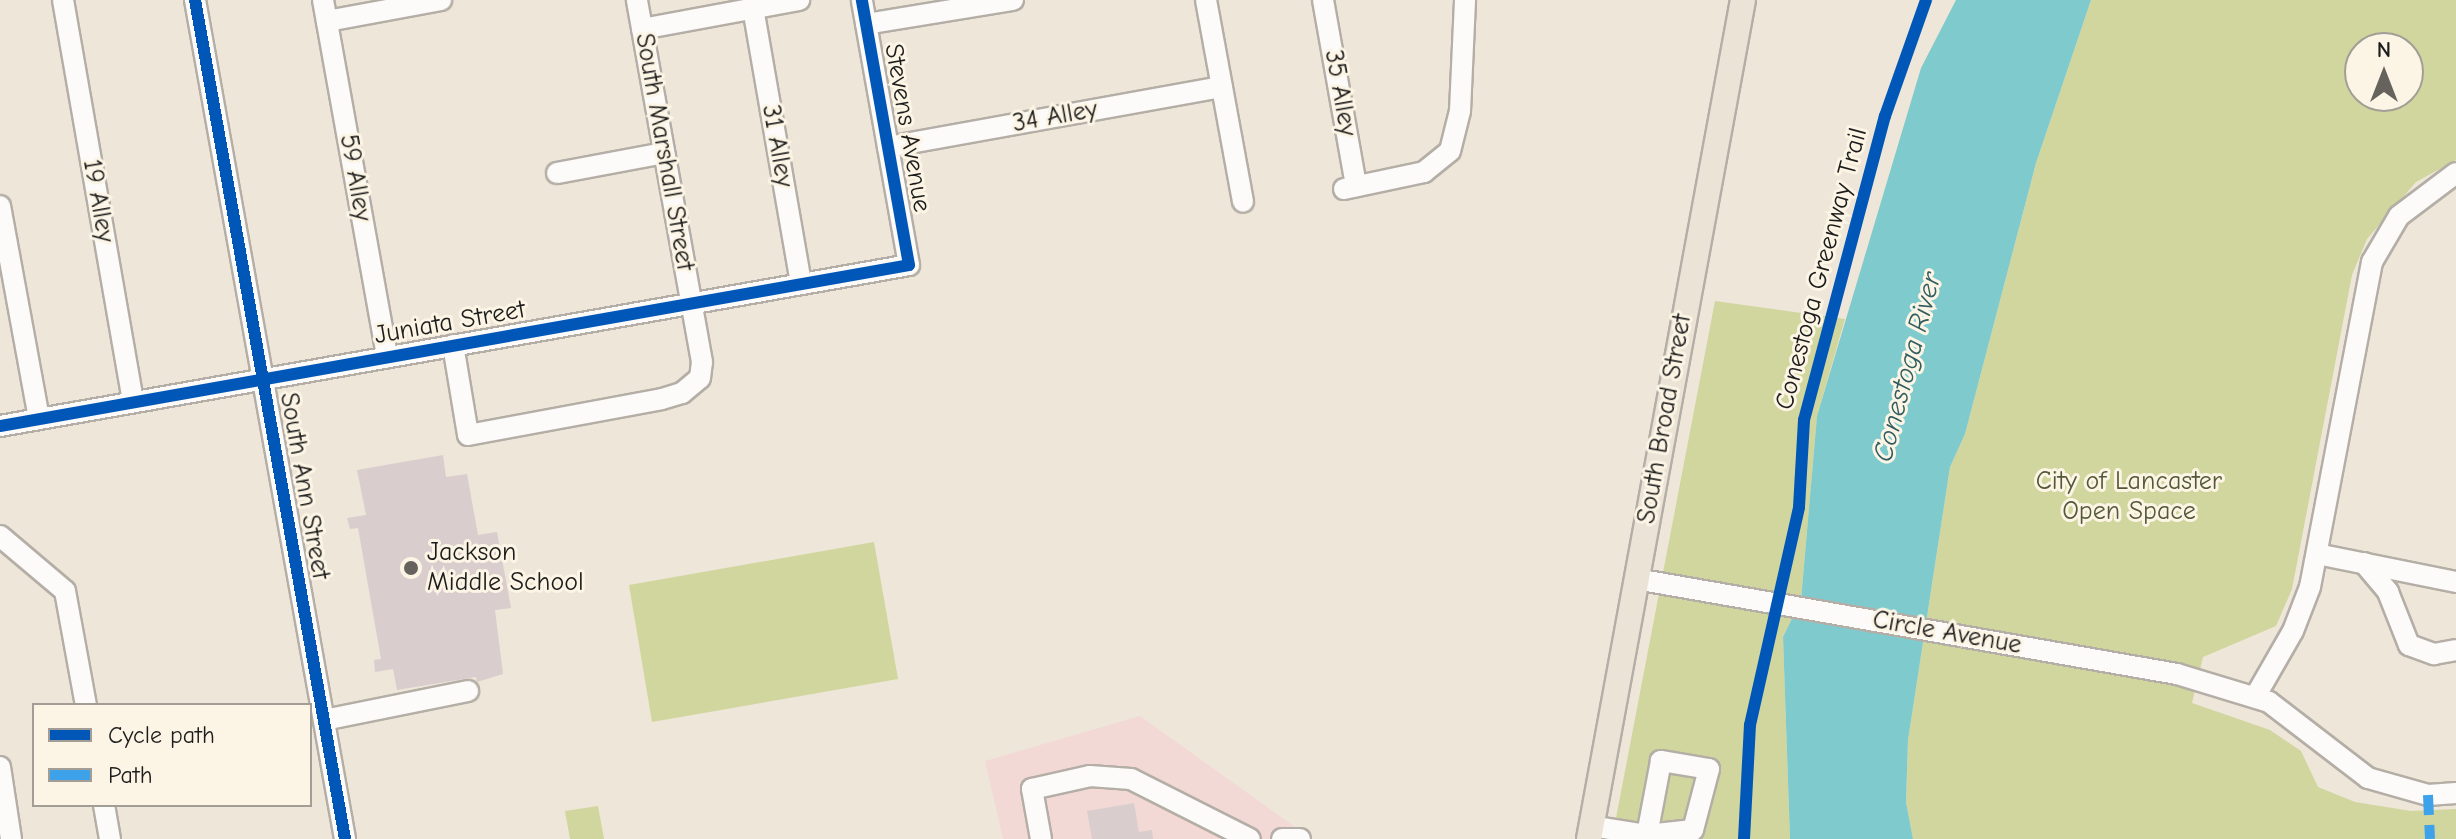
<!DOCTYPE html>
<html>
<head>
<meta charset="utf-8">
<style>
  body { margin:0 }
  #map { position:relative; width:2456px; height:839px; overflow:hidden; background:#eee6d9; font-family:"Comic Neue",sans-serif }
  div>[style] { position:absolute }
  .built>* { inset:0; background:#f3d9d6 }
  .green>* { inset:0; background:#d0d69d }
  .water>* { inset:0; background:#7fcacc }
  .building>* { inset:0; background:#dacdcd }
  .roads { filter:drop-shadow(2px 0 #b4aea6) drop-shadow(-2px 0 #b4aea6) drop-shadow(0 2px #b4aea6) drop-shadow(0 -2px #b4aea6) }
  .minor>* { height:20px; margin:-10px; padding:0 10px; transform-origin:10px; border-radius:10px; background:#fcfbf9 }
  .major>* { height:24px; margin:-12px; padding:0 12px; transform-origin:12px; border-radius:12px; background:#ebe3d6 }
  .quiet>* { height:10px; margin-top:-5px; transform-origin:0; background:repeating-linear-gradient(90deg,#3da2ea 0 20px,transparent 0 30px) }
  .cycleway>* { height:12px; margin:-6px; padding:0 6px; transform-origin:6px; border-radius:6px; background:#0057b8 }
  .dots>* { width:22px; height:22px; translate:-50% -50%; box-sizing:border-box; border:4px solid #fcf5e5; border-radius:50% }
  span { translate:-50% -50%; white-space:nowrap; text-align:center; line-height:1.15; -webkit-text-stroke:6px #fcf5e5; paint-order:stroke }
  .street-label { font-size:26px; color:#1c1c1c }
  .park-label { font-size:26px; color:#535938 }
  .poi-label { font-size:26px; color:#1c1c1c }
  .left { translate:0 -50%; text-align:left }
  .water-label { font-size:28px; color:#315d60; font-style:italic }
  .legend { position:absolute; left:32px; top:703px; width:280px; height:104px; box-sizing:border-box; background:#fcf5e5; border:2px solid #a29e95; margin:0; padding:10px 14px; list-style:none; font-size:24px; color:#1c1c1c }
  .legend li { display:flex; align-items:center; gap:16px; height:40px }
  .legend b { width:40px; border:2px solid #a29e95 }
  .north { position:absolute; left:2344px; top:32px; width:80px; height:80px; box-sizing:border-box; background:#fcf5e5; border:2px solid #a29e95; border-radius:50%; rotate:0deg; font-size:22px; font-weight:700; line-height:32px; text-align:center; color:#1c1c1c }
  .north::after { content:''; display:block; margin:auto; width:28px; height:36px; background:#66635e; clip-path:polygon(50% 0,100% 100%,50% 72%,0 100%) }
</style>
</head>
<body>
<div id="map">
  <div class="built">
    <i style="clip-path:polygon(1140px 716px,1312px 839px,1003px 839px,985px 761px)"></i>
  </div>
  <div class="green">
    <i style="clip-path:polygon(evenodd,2091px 0,2456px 0,2456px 160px,2416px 182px,2367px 239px,2352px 275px,2292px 589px,2276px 626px,2203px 657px,2192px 703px,2270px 730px,2301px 751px,2318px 787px,2355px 802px,2411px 811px,2456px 809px,2456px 839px,1913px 839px,1906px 802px,1908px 740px,1950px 467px,1965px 434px,2036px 163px,2091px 0,2360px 48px,2408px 48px,2408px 96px,2360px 96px,2360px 48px)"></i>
    <i style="clip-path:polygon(1715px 301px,1845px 319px,1817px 416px,1801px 600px,1783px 637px,1790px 839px,1612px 839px)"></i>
    <i style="clip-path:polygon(874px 542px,898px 679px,652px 722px,629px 585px)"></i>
    <i style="clip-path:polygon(598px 806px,604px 839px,570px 839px,565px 811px)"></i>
  </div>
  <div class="water">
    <i style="clip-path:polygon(1956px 0,2091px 0,2036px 163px,1965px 434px,1950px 467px,1908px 740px,1906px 802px,1913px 839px,1790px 839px,1783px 637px,1801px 600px,1817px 416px,1921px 68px)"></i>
  </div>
  <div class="building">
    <i style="clip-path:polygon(443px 455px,446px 477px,467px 474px,478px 535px,497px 532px,511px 608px,495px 610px,503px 674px,477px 682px,476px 677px,397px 690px,393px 669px,375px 672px,374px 660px,381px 659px,358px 528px,350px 529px,347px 518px,366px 515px,357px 470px)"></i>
    <i style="clip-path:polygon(1134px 803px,1139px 832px,1152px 830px,1153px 839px,1092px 839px,1087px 811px)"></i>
  </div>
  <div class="roads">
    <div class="minor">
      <i style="left:63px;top:0;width:408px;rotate:80.1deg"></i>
      <i style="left:195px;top:0;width:852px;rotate:79.86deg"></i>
      <i style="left:323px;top:0;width:363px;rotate:79.8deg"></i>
      <i style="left:1206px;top:0;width:205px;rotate:79.6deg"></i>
      <i style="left:1323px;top:0;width:189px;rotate:79.9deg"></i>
      <i style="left:753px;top:8px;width:280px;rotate:80.1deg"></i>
      <i style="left:327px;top:21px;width:116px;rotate:-10.4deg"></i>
      <i style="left:866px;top:24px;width:149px;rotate:-9.3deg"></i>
      <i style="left:642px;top:29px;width:160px;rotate:-10.5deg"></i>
      <i style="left:888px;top:147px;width:339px;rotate:-10.2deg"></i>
      <i style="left:557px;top:173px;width:109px;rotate:-10.6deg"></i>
      <i style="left:1344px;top:189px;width:82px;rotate:-12deg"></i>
      <i style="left:1424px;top:172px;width:33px;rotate:-39deg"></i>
      <i style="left:1450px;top:151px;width:41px;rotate:-76deg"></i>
      <i style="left:1460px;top:111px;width:111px;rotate:-87.4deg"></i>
      <i style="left:0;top:206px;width:216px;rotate:79.6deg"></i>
      <i style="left:453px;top:345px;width:91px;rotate:80.5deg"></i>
      <i style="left:468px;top:435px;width:197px;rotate:-10.5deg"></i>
      <i style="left:662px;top:399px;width:21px;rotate:-17deg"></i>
      <i style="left:682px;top:393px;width:23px;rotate:-40deg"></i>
      <i style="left:700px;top:378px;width:16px;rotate:-83deg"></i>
      <i style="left:702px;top:362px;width:368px;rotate:-100.2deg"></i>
      <i style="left:0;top:426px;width:923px;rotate:-10.04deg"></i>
      <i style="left:909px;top:265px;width:269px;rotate:-100.1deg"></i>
      <i style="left:0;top:536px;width:85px;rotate:40.2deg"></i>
      <i style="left:65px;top:591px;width:116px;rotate:79.6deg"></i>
      <i style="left:2317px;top:554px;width:142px;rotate:11.4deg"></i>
      <i style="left:2364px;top:563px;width:38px;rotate:50deg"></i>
      <i style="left:2388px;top:592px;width:57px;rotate:68.4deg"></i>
      <i style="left:2409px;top:645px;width:27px;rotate:20deg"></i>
      <i style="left:2434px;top:654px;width:22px;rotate:-10deg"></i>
      <i style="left:1636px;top:579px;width:549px;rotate:9.96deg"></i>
      <i style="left:2177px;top:674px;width:96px;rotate:16.9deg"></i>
      <i style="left:2269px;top:702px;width:125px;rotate:37.5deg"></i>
      <i style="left:2368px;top:778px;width:62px;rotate:15.8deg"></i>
      <i style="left:2428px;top:795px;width:28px;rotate:-4deg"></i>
      <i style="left:2255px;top:697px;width:76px;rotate:-60.1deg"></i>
      <i style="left:2293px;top:631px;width:47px;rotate:-68.9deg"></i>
      <i style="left:2310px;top:587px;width:331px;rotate:-79.2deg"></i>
      <i style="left:2372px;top:262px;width:53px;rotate:-59.6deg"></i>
      <i style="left:2399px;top:216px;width:71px;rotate:-37deg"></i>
      <i style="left:324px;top:720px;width:147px;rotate:-11.4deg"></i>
      <i style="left:0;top:767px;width:73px;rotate:81.3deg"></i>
      <i style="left:104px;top:805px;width:35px;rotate:80deg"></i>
      <i style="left:1591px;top:826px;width:57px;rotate:9.1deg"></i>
      <i style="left:1647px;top:835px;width:46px;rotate:-6.2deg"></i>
      <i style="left:1693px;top:830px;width:63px;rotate:-75.3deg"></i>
      <i style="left:1709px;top:769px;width:49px;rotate:-170.5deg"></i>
      <i style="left:1661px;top:761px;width:75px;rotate:100.7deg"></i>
      <i style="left:1041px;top:839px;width:51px;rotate:-100.2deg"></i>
      <i style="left:1032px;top:789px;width:59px;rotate:-12.6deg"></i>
      <i style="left:1090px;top:776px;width:41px;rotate:4.2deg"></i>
      <i style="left:1131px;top:779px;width:133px;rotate:26.8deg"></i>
      <i style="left:1282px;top:839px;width:18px"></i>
    </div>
    <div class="major">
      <i style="left:1589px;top:839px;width:853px;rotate:-79.6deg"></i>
    </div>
  </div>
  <div class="quiet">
    <i style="left:2428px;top:795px;width:44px;rotate:87.4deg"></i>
  </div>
  <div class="cycleway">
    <i style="left:195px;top:0;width:852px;rotate:79.86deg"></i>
    <i style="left:0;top:426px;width:923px;rotate:-10.04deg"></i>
    <i style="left:909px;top:265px;width:269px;rotate:-100.1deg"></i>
    <i style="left:1744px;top:839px;width:114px;rotate:-87deg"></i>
    <i style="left:1750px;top:725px;width:223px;rotate:-77.3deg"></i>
    <i style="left:1799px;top:507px;width:87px;rotate:-86.7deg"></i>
    <i style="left:1804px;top:420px;width:315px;rotate:-75.1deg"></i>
    <i style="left:1885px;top:116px;width:123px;rotate:-70.5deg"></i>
  </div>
  <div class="dots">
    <i style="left:411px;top:568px;background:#66635e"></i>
  </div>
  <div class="street-label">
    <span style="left:1340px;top:93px;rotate:80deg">35 Alley</span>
    <span style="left:1055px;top:117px;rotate:-10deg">34 Alley</span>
    <span style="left:907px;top:128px;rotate:80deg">Stevens Avenue</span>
    <span style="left:777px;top:146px;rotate:80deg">31 Alley</span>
    <span style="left:664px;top:152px;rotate:80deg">South Marshall Street</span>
    <span style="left:355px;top:178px;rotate:80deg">59 Alley</span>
    <span style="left:98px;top:201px;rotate:80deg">19 Alley</span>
    <span style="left:1822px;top:269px;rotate:-75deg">Conestoga Greenway Trail</span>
    <span style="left:450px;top:323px;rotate:-10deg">Juniata Street</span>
    <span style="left:1665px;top:419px;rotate:-80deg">South Broad Street</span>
    <span style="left:304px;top:486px;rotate:80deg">South Ann Street</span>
    <span style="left:1947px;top:633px;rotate:10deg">Circle Avenue</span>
  </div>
  <div class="park-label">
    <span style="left:2129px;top:497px">City of Lancaster<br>Open Space</span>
  </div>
  <div class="poi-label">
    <span class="left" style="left:427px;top:568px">Jackson<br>Middle School</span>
  </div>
  <div class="water-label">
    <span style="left:1907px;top:367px;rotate:-75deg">Conestoga River</span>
  </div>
  <ul class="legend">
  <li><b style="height:10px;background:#0057b8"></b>Cycle path</li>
  <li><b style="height:10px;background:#3da2ea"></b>Path</li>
  </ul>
  <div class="north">N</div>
</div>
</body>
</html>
